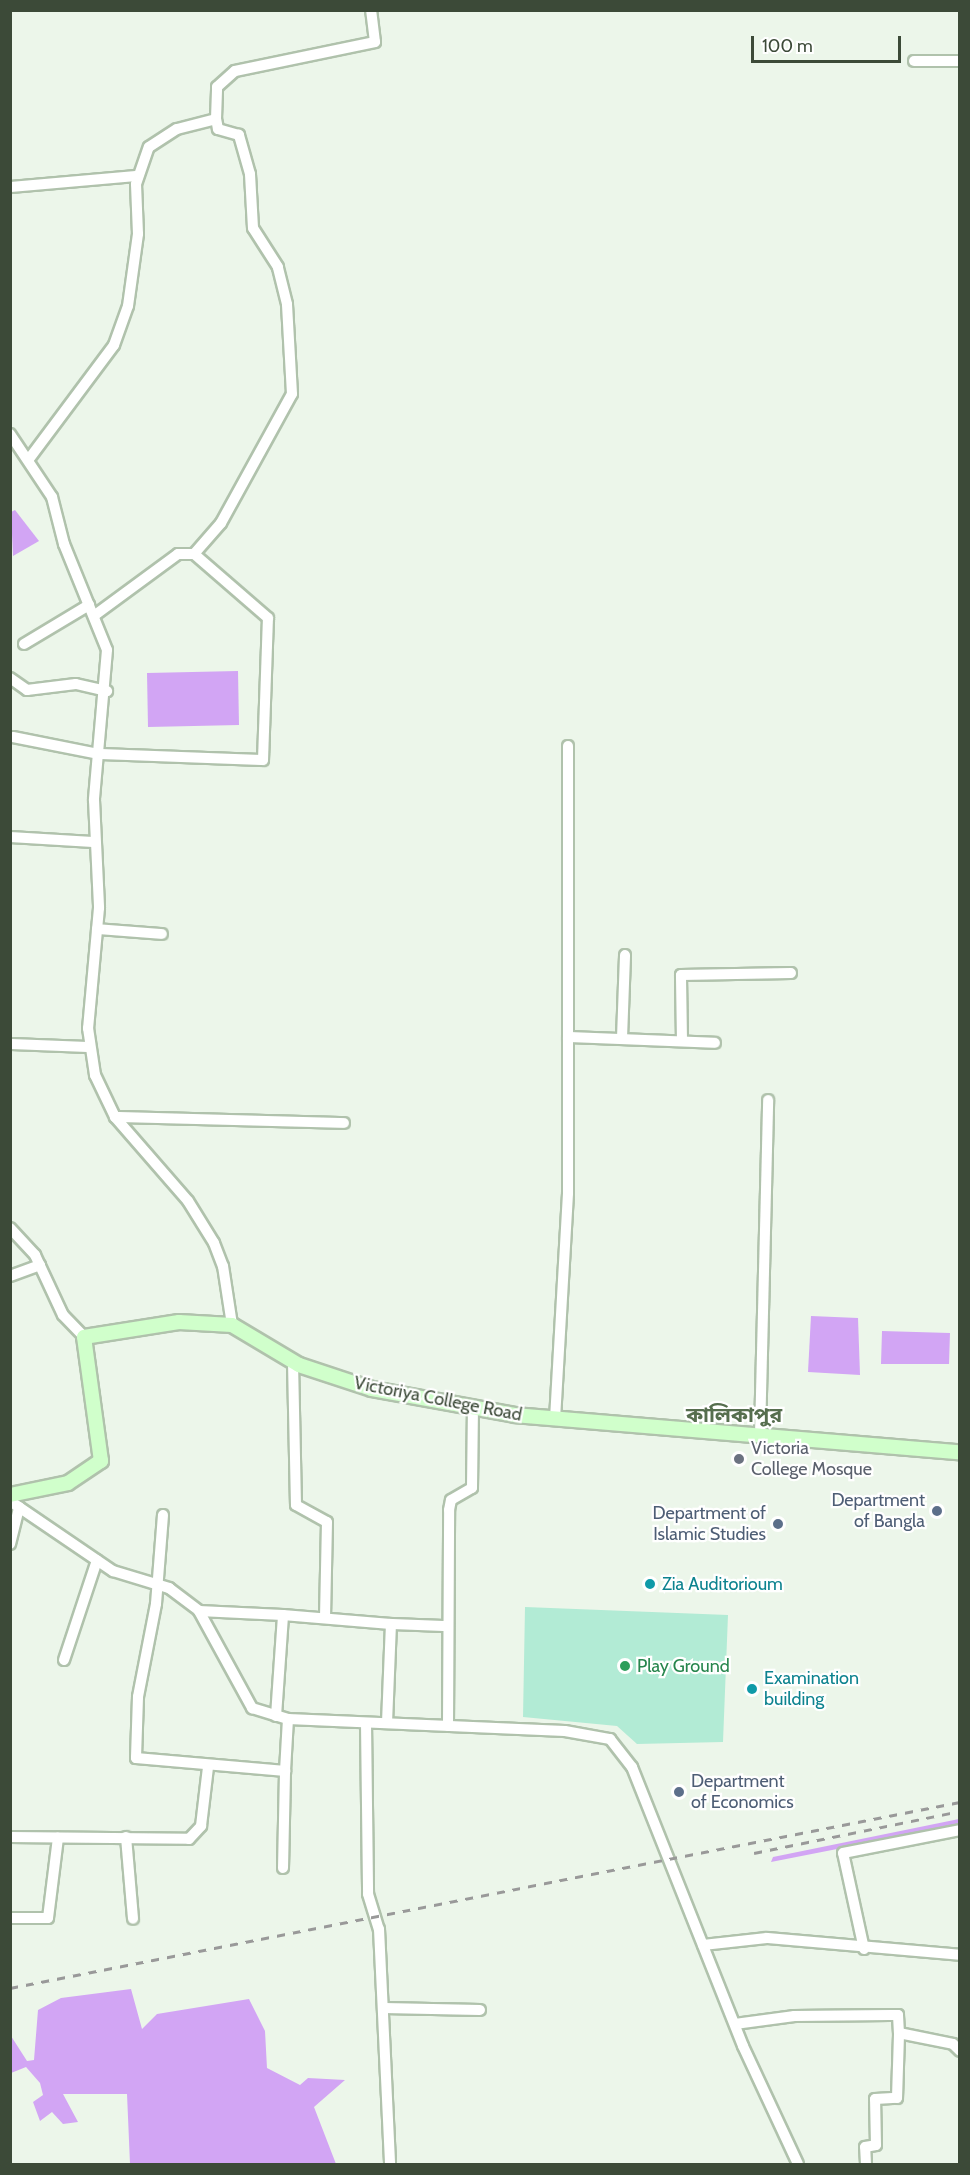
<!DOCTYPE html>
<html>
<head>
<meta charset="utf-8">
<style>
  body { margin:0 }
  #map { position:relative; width:970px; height:2175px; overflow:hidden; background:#ecf6ea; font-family:Cabin,"Noto Sans Bengali",sans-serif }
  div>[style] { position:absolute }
  .green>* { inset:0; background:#b2ebd5 }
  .water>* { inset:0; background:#d2a5f4 }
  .roads { filter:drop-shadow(2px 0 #b0c2ac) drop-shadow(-2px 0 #b0c2ac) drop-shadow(0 2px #b0c2ac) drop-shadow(0 -2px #b0c2ac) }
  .street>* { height:10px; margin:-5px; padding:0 5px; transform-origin:5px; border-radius:5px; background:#fff }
  .secondary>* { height:14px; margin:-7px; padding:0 7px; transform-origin:7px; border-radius:7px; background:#d0ffcb }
  .rail>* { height:3px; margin-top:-1.5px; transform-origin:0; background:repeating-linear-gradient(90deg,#999 0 8px,transparent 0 16px) }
  .dots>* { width:16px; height:16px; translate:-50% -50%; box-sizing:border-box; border:3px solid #fff; border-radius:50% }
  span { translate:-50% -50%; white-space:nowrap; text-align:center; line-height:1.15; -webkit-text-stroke:4.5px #fff; paint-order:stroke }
  .street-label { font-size:18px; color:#3c4a38 }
  .worship-label { font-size:18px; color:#5b616d }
  .left { translate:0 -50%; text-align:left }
  .service-label { font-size:18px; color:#4e5e75 }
  .right { translate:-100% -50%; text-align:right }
  .culture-label { font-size:18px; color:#0d838f }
  .leisure-label { font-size:18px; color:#27864d }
  .quarter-label { font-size:21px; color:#566e4e; font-weight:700 }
  .frame { position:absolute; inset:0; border:12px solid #3c4a38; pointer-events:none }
  .scale { position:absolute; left:751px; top:36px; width:150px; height:27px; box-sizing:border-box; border:3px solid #3c4a38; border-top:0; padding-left:8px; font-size:18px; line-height:21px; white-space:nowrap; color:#3c4a38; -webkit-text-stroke:4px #fff; paint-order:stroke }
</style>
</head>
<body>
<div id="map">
  <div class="green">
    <i style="clip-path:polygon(525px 1607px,728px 1615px,723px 1742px,637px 1744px,617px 1726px,523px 1717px)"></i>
  </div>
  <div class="water">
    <i style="clip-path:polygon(15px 510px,39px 541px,13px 556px,11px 512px)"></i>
    <i style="clip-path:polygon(238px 671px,239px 725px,148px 727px,147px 673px)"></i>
    <i style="clip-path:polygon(811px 1316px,858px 1318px,860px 1375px,808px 1372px)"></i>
    <i style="clip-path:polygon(882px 1331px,950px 1333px,949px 1364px,881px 1364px)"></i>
    <i style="clip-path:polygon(959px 1819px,959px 1825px,771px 1862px,773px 1857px)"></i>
    <i style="clip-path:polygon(131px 1989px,142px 2029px,157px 2014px,249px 1999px,265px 2031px,267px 2068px,300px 2085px,308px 2078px,345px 2080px,314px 2107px,336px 2164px,130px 2164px,127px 2094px,63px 2094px,78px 2122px,63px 2124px,52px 2112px,40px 2121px,33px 2102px,43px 2095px,40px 2083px,26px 2067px,11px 2073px,11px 2036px,27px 2061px,34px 2060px,38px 2010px,61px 1998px)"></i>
  </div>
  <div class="roads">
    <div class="street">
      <i style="left:914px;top:61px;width:46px"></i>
      <i style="left:10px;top:187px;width:127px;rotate:-5deg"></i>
      <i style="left:10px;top:434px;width:76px;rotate:56.3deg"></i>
      <i style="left:52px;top:497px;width:49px;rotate:75.7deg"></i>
      <i style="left:64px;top:544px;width:114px;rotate:67.9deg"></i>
      <i style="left:107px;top:650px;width:151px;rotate:95deg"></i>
      <i style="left:94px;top:800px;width:108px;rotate:87.3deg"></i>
      <i style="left:99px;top:908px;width:121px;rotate:95.2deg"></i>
      <i style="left:88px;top:1028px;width:48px;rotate:81.5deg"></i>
      <i style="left:95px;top:1075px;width:47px;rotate:64.5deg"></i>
      <i style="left:115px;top:1117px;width:111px;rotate:49deg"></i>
      <i style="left:188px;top:1201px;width:49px;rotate:58.2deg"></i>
      <i style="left:214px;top:1243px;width:25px;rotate:69deg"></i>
      <i style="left:223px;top:1266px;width:60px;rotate:81.3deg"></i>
      <i style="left:29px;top:459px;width:142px;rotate:-53.3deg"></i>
      <i style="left:114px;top:345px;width:41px;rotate:-70.3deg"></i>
      <i style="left:128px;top:306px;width:73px;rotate:-82.1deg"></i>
      <i style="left:138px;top:234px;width:50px;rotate:-92.3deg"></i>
      <i style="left:136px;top:184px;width:39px;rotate:-71deg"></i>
      <i style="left:149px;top:147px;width:33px;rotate:-33deg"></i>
      <i style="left:177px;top:129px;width:40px;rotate:-14.4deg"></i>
      <i style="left:216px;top:119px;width:32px;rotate:-88deg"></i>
      <i style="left:217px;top:87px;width:24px;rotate:-42deg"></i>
      <i style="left:235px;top:71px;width:143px;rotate:-11.7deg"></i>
      <i style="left:375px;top:42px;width:32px;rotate:-97deg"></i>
      <i style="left:95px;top:615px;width:103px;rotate:-36.3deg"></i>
      <i style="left:178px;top:554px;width:16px"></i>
      <i style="left:194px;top:554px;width:41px;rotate:-48.9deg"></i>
      <i style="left:221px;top:523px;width:147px;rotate:-61.2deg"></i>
      <i style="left:292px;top:394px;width:90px;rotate:-93.2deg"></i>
      <i style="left:287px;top:304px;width:38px;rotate:-104deg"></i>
      <i style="left:278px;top:267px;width:46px;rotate:-122.7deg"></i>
      <i style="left:253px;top:228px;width:54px;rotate:-93.2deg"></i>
      <i style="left:250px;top:174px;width:41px;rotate:-105.8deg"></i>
      <i style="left:239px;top:135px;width:22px;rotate:-164deg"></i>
      <i style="left:218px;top:129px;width:10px;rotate:-101deg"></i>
      <i style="left:24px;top:644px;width:76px;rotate:-31deg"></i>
      <i style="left:10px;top:678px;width:21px;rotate:35deg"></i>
      <i style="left:27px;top:690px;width:49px;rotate:-7deg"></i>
      <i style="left:76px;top:684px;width:32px;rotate:13deg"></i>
      <i style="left:13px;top:737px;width:88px;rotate:11.2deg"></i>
      <i style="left:99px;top:754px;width:164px;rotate:2.1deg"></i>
      <i style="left:263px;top:760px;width:142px;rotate:-88deg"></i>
      <i style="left:268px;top:618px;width:98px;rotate:-139.1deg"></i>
      <i style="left:10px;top:837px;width:83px;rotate:3.4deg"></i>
      <i style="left:97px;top:929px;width:65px;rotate:4.4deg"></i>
      <i style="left:568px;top:1037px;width:147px;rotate:2.3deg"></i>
      <i style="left:622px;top:1038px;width:83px;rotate:-87.9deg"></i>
      <i style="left:682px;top:1041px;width:66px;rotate:-90.9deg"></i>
      <i style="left:681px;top:975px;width:110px;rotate:-1deg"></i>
      <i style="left:10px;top:1044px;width:79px;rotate:2.2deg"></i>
      <i style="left:115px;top:1117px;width:229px;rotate:1.5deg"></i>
      <i style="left:10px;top:1228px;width:37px;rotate:47deg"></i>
      <i style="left:35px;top:1255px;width:66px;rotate:65deg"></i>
      <i style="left:63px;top:1315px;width:30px;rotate:46deg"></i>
      <i style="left:10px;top:1276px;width:32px;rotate:-20deg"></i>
      <i style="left:293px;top:1362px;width:143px;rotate:88.8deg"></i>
      <i style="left:296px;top:1505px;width:35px;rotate:29deg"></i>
      <i style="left:327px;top:1522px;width:94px;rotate:91.2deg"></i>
      <i style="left:555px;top:1419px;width:226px;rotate:-86.7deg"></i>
      <i style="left:568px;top:1193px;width:447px;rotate:-90deg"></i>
      <i style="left:760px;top:1435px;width:335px;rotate:-88.6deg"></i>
      <i style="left:10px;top:1501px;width:125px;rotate:34.2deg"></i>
      <i style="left:113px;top:1571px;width:59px;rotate:16.9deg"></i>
      <i style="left:169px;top:1588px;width:38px;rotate:37deg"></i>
      <i style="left:199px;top:1611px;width:111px;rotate:61.3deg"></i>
      <i style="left:252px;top:1708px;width:38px;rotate:17deg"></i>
      <i style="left:288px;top:1719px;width:277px;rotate:2.5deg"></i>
      <i style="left:565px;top:1731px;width:46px;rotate:10.1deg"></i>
      <i style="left:610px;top:1739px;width:36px;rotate:52deg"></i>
      <i style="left:632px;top:1767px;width:300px;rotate:68.3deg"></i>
      <i style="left:743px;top:2046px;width:130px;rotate:65deg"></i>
      <i style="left:163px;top:1515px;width:89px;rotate:94.5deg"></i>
      <i style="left:156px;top:1604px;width:95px;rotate:101deg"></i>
      <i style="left:138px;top:1697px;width:61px;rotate:91.9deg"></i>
      <i style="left:136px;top:1758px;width:150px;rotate:5deg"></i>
      <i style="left:285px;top:1771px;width:52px;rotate:-86.7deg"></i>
      <i style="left:10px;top:1544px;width:38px;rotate:-76deg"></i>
      <i style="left:199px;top:1611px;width:84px;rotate:2.7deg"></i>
      <i style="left:64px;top:1660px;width:105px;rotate:-71.7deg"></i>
      <i style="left:276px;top:1716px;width:101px;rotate:-86deg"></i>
      <i style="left:283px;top:1615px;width:108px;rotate:4.8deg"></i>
      <i style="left:366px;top:1723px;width:171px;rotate:89.3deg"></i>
      <i style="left:368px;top:1894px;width:37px;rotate:73deg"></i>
      <i style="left:379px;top:1929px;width:235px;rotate:87.3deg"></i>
      <i style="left:387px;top:1723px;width:99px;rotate:-87.7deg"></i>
      <i style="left:391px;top:1624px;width:54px;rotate:2.1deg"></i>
      <i style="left:448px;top:1726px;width:216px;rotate:-89.7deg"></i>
      <i style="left:449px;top:1510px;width:10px;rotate:-79deg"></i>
      <i style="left:451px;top:1500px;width:24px;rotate:-30deg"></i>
      <i style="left:472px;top:1488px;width:81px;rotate:-89.3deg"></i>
      <i style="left:10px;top:1837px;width:179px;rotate:0.6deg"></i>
      <i style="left:189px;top:1839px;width:18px;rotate:-47deg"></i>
      <i style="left:201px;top:1826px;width:59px;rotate:-83.2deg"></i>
      <i style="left:126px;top:1837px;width:82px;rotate:85.1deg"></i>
      <i style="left:283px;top:1868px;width:97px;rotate:-88.8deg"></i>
      <i style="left:10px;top:1918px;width:38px"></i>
      <i style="left:48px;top:1918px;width:81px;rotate:-82.9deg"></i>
      <i style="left:703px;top:1945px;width:64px;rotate:-6.2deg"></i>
      <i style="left:767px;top:1938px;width:194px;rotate:5deg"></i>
      <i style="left:864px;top:1949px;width:98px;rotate:-102.3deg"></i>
      <i style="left:843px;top:1853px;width:119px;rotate:-11.1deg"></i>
      <i style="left:384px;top:2008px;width:96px;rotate:1.2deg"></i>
      <i style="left:735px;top:2024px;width:60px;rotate:-7.7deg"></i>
      <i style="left:794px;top:2016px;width:104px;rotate:-0.6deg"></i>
      <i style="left:898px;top:2015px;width:18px;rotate:87deg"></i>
      <i style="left:899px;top:2033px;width:55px;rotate:11.5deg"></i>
      <i style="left:953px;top:2044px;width:10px;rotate:45deg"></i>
      <i style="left:866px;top:2164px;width:17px;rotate:-93deg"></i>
      <i style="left:865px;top:2147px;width:11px;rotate:-10deg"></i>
      <i style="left:876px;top:2145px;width:46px;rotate:-91.2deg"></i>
      <i style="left:875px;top:2099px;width:22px;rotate:-3deg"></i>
      <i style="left:897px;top:2098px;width:65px;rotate:-88.2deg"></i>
    </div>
    <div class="secondary">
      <i style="left:10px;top:1495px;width:59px;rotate:-11.7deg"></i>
      <i style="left:68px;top:1483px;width:40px;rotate:-34deg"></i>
      <i style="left:101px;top:1461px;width:125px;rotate:-97.8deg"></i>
      <i style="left:84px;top:1337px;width:96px;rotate:-9deg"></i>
      <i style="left:179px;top:1322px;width:53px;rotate:3.2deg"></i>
      <i style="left:232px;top:1325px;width:78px;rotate:30.8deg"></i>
      <i style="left:299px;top:1365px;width:77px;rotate:18.2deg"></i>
      <i style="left:372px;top:1389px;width:145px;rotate:10.3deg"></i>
      <i style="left:515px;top:1415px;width:447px;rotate:4.8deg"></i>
    </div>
  </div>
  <div class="rail">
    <i style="left:754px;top:1853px;width:210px;rotate:-11.5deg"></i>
    <i style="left:10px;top:1988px;width:968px;rotate:-11.08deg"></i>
  </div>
  <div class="dots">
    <i style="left:739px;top:1459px;background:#6b7280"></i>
    <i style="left:937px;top:1511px;background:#5c6f8a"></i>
    <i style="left:778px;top:1524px;background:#5c6f8a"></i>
    <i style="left:650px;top:1584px;background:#0f9aa8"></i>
    <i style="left:625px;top:1666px;background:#2e9e5b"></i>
    <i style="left:752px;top:1689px;background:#0f9aa8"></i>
    <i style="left:679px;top:1792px;background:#5c6f8a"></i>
  </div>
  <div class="street-label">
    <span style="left:438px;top:1399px;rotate:11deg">Victoriya College Road</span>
  </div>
  <div class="worship-label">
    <span class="left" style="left:751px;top:1459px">Victoria<br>College Mosque</span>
  </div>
  <div class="service-label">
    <span class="right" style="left:925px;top:1511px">Department<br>of Bangla</span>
    <span class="right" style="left:766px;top:1524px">Department of<br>Islamic Studies</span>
    <span class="left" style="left:691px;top:1792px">Department<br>of Economics</span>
  </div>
  <div class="culture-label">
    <span class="left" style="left:662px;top:1584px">Zia Auditorioum</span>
    <span class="left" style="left:764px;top:1689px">Examination<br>building</span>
  </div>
  <div class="leisure-label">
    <span class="left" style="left:637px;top:1666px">Play Ground</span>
  </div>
  <div class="quarter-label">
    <span style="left:734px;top:1415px">কালিকাপুর</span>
  </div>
  <div class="frame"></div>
  <div class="scale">100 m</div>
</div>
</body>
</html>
